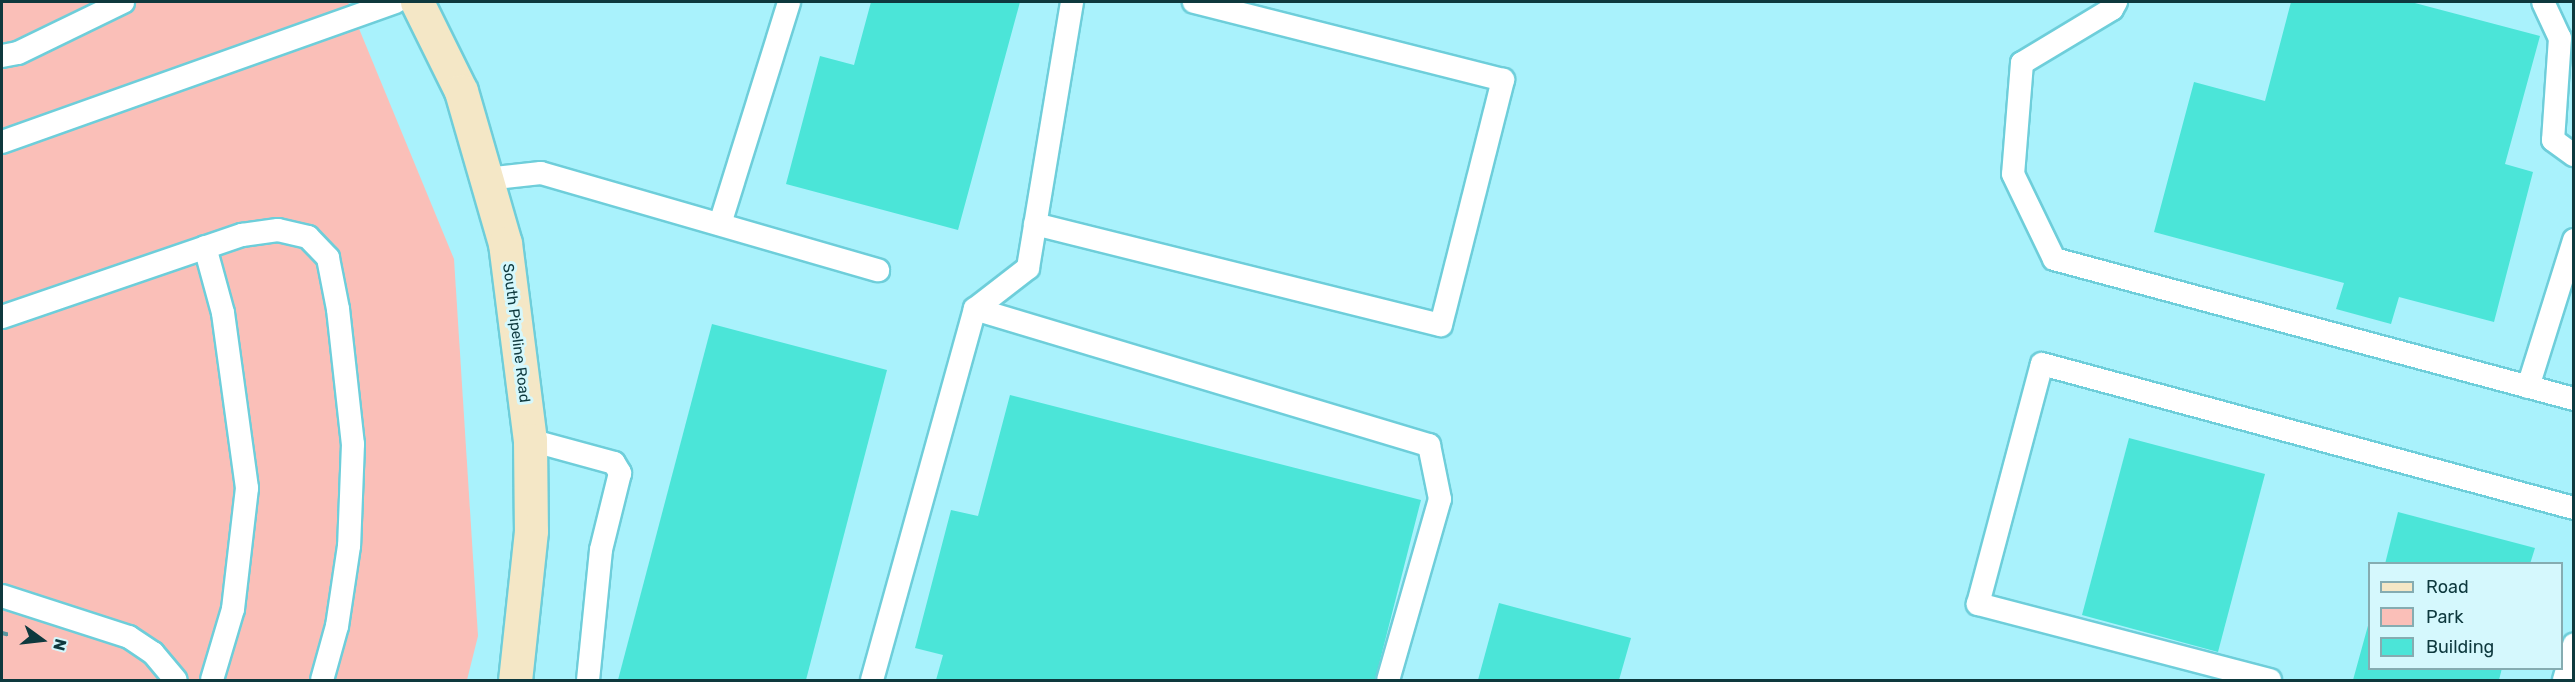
<!DOCTYPE html>
<html>
<head>
<meta charset="utf-8">
<style>
  body { margin:0 }
  #map { position:relative; width:2575px; height:682px; overflow:hidden; background:#a9f2fc; font-family:Rubik,sans-serif }
  div>[style] { position:absolute }
  .green>* { inset:0; background:#fabfb8 }
  .building>* { inset:0; background:#4be5d8 }
  .path>* { height:4px; margin-top:-2px; transform-origin:0; background:repeating-linear-gradient(90deg,#5d979f 0 6px,transparent 0 9px) }
  .roads { filter:drop-shadow(2px 0 #6eceda) drop-shadow(-2px 0 #6eceda) drop-shadow(0 2px #6eceda) drop-shadow(0 -2px #6eceda) }
  .lane>* { height:22px; margin:-11px; padding:0 11px; transform-origin:11px; border-radius:11px; background:#fff }
  .secondary>* { height:33px; margin:-16.5px; padding:0 16.5px; transform-origin:16.5px; border-radius:16.5px; background:#f4e7c6 }
  span { translate:-50% -50%; white-space:nowrap; text-align:center; line-height:1.15; -webkit-text-stroke:6px #d5f8fd; paint-order:stroke }
  .street-label { font-size:15px; color:#0e393e }
  .frame { position:absolute; inset:0; border:3px solid #0e393e; pointer-events:none }
  .legend { position:absolute; left:2368px; top:562px; width:195px; height:108px; box-sizing:border-box; background:#d5f8fd; border:2px solid #85acb1; margin:0; padding:8px 10px; list-style:none; font-size:18px; color:#0e393e }
  .legend li { display:flex; align-items:center; gap:12px; height:30px }
  .legend b { width:30px; border:2px solid #85acb1 }
  .north { position:absolute; left:12px; top:610px; width:60px; height:60px; -webkit-text-stroke:4px #d5f8fd; paint-order:stroke; rotate:105deg; font-size:16px; font-weight:700; line-height:24px; text-align:center; color:#0e393e }
  .north::after { content:''; display:block; margin:auto; width:21px; height:27px; background:#0e393e; clip-path:polygon(50% 0,100% 100%,50% 72%,0 100%) }
</style>
</head>
<body>
<div id="map">
  <div class="green">
    <i style="clip-path:polygon(2px 2px,348px 2px,454px 259px,478px 636px,467px 680px,2px 680px)"></i>
  </div>
  <div class="building">
    <i style="clip-path:polygon(871px 2px,1020px 2px,958px 230px,786px 184px,820px 56px,854px 65px)"></i>
    <i style="clip-path:polygon(2291px 2px,2411px 2px,2540px 36px,2505px 164px,2533px 172px,2494px 322px,2399px 297px,2391px 324px,2336px 309px,2344px 283px,2154px 232px,2194px 82px,2265px 101px)"></i>
    <i style="clip-path:polygon(712px 324px,887px 370px,806px 680px,618px 680px)"></i>
    <i style="clip-path:polygon(1010px 395px,1421px 500px,1375px 680px,936px 680px,943px 655px,915px 648px,951px 510px,978px 516px)"></i>
    <i style="clip-path:polygon(2129px 438px,2265px 474px,2218px 652px,2082px 615px)"></i>
    <i style="clip-path:polygon(2398px 512px,2535px 548px,2530px 564px,2385px 564px)"></i>
    <i style="clip-path:polygon(1499px 603px,1631px 638px,1619px 680px,1478px 680px)"></i>
    <i style="clip-path:polygon(2369px 622px,2370px 668px,2502px 668px,2499px 680px,2353px 680px)"></i>
  </div>
  <div class="path">
    <i style="left:2px;top:633px;width:8px;rotate:14deg"></i>
  </div>
  <div class="roads">
    <div class="lane">
      <i style="left:2116px;top:2px;width:8px;rotate:120deg"></i>
      <i style="left:2112px;top:9px;width:105px;rotate:149deg"></i>
      <i style="left:2022px;top:63px;width:111px;rotate:94.6deg"></i>
      <i style="left:2013px;top:174px;width:94px;rotate:64.2deg"></i>
      <i style="left:2054px;top:259px;width:539px;rotate:15.07deg"></i>
      <i style="left:2543px;top:2px;width:40px;rotate:65deg"></i>
      <i style="left:2560px;top:38px;width:102px;rotate:93.9deg"></i>
      <i style="left:2553px;top:140px;width:26px;rotate:36deg"></i>
      <i style="left:2px;top:56px;width:16px;rotate:-11deg"></i>
      <i style="left:18px;top:53px;width:117px;rotate:-25.9deg"></i>
      <i style="left:2px;top:142px;width:418px;rotate:-19.6deg"></i>
      <i style="left:486px;top:179px;width:55px;rotate:-6.2deg"></i>
      <i style="left:541px;top:173px;width:351px;rotate:16.1deg"></i>
      <i style="left:720px;top:224px;width:232px;rotate:-72.7deg"></i>
      <i style="left:1035px;top:224px;width:418px;rotate:14deg"></i>
      <i style="left:1441px;top:325px;width:253px;rotate:-75.8deg"></i>
      <i style="left:1503px;top:80px;width:319px;rotate:-165.8deg"></i>
      <i style="left:205px;top:247px;width:68px;rotate:74.7deg"></i>
      <i style="left:223px;top:313px;width:177px;rotate:82.2deg"></i>
      <i style="left:247px;top:488px;width:122px;rotate:96.6deg"></i>
      <i style="left:233px;top:609px;width:74px;rotate:106.5deg"></i>
      <i style="left:975px;top:309px;width:474px;rotate:16.7deg"></i>
      <i style="left:1429px;top:445px;width:55px;rotate:78.5deg"></i>
      <i style="left:1440px;top:499px;width:188px;rotate:106deg"></i>
      <i style="left:2px;top:317px;width:254px;rotate:-18.9deg"></i>
      <i style="left:242px;top:235px;width:36px;rotate:-8deg"></i>
      <i style="left:278px;top:230px;width:31px;rotate:13deg"></i>
      <i style="left:308px;top:237px;width:29px;rotate:46deg"></i>
      <i style="left:328px;top:258px;width:52px;rotate:78.9deg"></i>
      <i style="left:338px;top:309px;width:136px;rotate:83.7deg"></i>
      <i style="left:353px;top:444px;width:102px;rotate:92.2deg"></i>
      <i style="left:349px;top:546px;width:81px;rotate:98.5deg"></i>
      <i style="left:337px;top:626px;width:56px;rotate:105.5deg"></i>
      <i style="left:2528px;top:387px;width:154px;rotate:-72.6deg"></i>
      <i style="left:530px;top:440px;width:87px;rotate:15.3deg"></i>
      <i style="left:614px;top:463px;width:12px;rotate:59deg"></i>
      <i style="left:620px;top:473px;width:79px;rotate:103.9deg"></i>
      <i style="left:601px;top:550px;width:131px;rotate:95.7deg"></i>
      <i style="left:2px;top:596px;width:133px;rotate:17.9deg"></i>
      <i style="left:129px;top:637px;width:29px;rotate:34deg"></i>
      <i style="left:153px;top:653px;width:35px;rotate:50deg"></i>
      <i style="left:872px;top:680px;width:385px;rotate:-74.5deg"></i>
      <i style="left:975px;top:309px;width:67px;rotate:-37.7deg"></i>
      <i style="left:1028px;top:268px;width:270px;rotate:-80.6deg"></i>
      <i style="left:2270px;top:680px;width:302px;rotate:-165.4deg"></i>
      <i style="left:1978px;top:604px;width:248px;rotate:-75.1deg"></i>
      <i style="left:2042px;top:364px;width:551px;rotate:15.15deg"></i>
      <i style="left:2564px;top:680px;width:37px;rotate:-74deg"></i>
    </div>
    <div class="secondary">
      <i style="left:417px;top:2px;width:99px;rotate:63.7deg"></i>
      <i style="left:461px;top:91px;width:158px;rotate:73.9deg"></i>
      <i style="left:505px;top:243px;width:199px;rotate:82.8deg"></i>
      <i style="left:530px;top:440px;width:91px;rotate:89.4deg"></i>
      <i style="left:531px;top:531px;width:150px;rotate:96.1deg"></i>
    </div>
  </div>
  <div class="street-label">
    <span style="left:516px;top:333px;rotate:83deg">South Pipeline Road</span>
  </div>
  <div class="frame"></div>
  <ul class="legend">
  <li><b style="height:8px;background:#f4e7c6"></b>Road</li>
  <li><b style="height:16px;background:#fabfb8"></b>Park</li>
  <li><b style="height:16px;background:#4be5d8"></b>Building</li>
  </ul>
  <div class="north">N</div>
</div>
</body>
</html>
